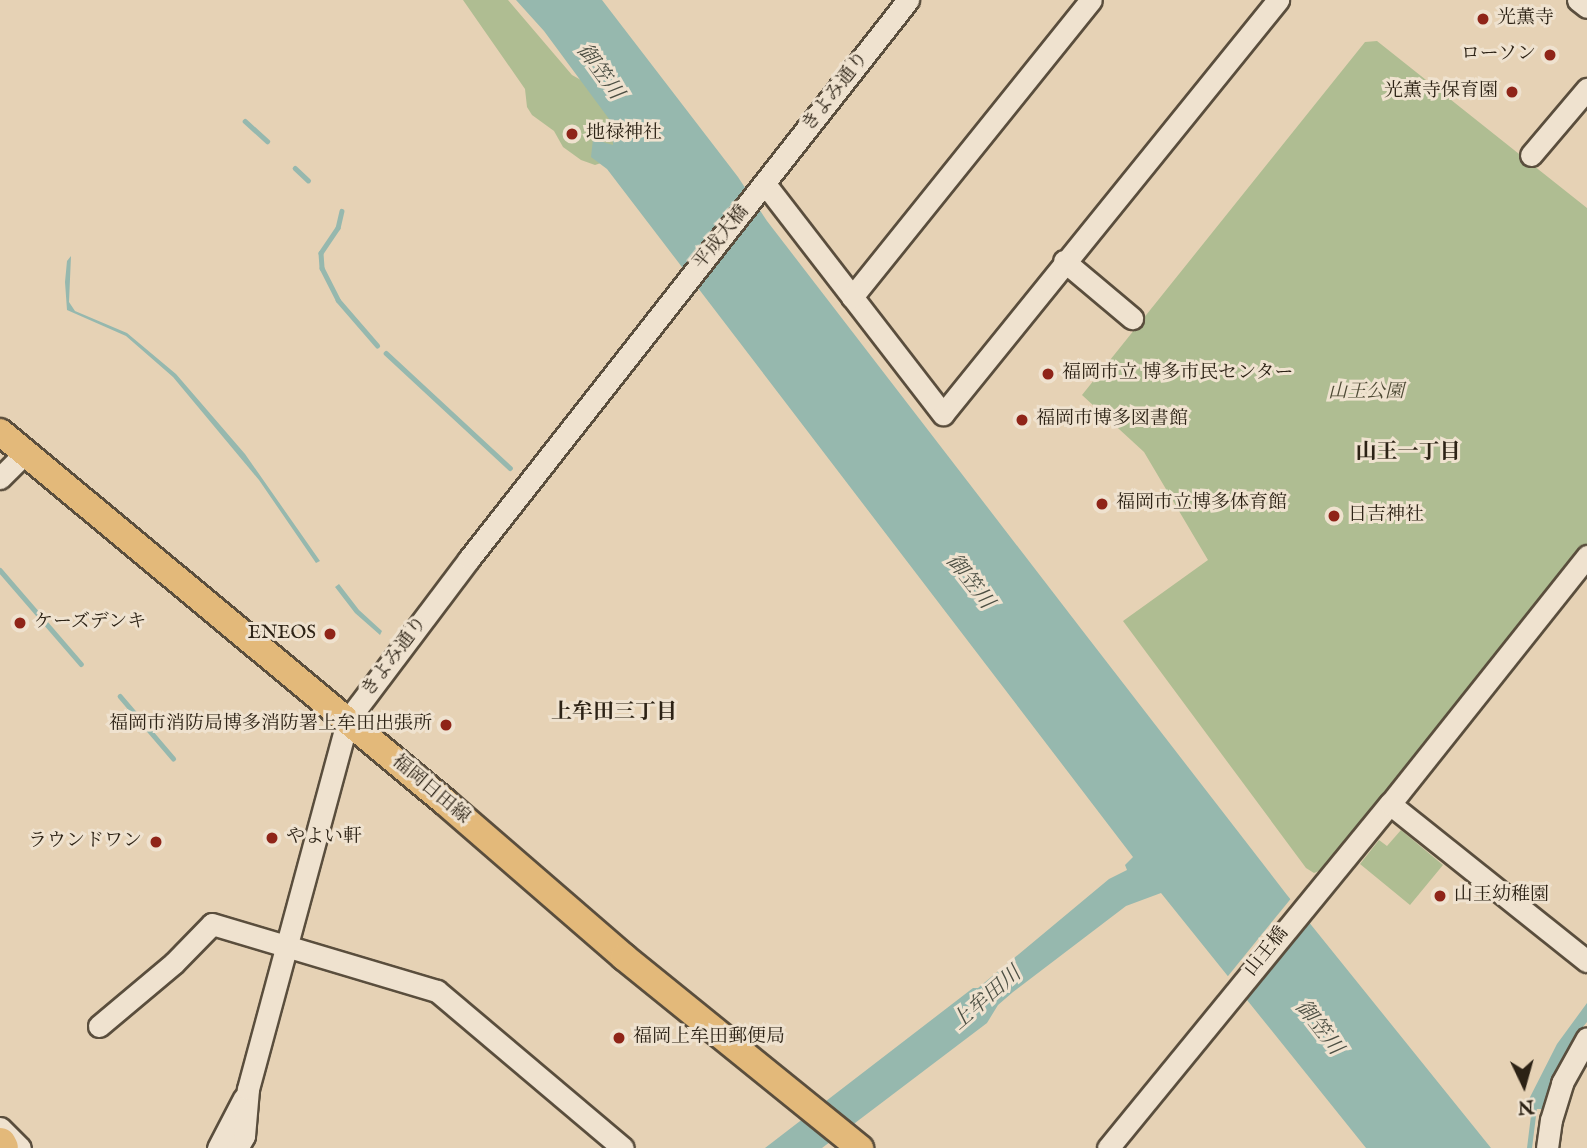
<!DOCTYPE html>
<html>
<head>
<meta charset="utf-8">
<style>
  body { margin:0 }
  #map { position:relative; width:1587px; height:1148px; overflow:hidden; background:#e6d2b5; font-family:"IM FELL English","Noto Serif JP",serif }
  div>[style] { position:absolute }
  .green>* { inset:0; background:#afbd92 }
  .water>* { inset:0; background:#96b8ae }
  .pier>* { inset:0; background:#e6d2b5 }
  .stream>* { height:4.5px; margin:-2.25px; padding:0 2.25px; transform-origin:2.25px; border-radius:2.25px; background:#96b8ae }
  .roads { filter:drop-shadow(2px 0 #5a4e3d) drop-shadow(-2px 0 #5a4e3d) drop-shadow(0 2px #5a4e3d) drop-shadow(0 -2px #5a4e3d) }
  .minor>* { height:21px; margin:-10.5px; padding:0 10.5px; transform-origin:10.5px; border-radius:10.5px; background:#efe2cf }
  .major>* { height:26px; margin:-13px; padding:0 13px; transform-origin:13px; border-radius:13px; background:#e3b97a }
  .highway>* { height:32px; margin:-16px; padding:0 16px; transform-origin:16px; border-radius:16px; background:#e3b97a }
  .dots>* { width:19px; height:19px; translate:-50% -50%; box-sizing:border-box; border:4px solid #efe2cf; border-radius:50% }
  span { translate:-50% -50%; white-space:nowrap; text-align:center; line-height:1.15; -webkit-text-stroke:6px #efe2cf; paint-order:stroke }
  .poi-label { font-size:19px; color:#2c2215 }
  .left { translate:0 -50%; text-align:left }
  .right { translate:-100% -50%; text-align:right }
  .street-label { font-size:19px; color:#2c2215 }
  .park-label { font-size:19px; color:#4d4934; font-style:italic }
  .water-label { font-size:21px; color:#4c4f43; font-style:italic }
  .neighbourhood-label { font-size:21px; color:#2c2215; font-weight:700 }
  .north { position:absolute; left:1489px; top:1050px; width:70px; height:70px; -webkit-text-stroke:5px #efe2cf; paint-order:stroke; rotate:175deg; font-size:19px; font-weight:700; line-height:28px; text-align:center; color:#2c2215 }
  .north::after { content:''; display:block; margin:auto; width:24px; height:32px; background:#2c2215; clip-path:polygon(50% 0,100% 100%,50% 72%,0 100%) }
</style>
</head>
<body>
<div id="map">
  <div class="green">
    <i style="clip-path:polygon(463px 0,508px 0,572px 75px,597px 89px,619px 119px,610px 160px,595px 165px,581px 160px,563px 147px,554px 131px,532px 115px,527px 107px,525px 89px)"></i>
    <i style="clip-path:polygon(1377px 41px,1587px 208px,1587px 546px,1324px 869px,1314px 873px,1306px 868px,1123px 621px,1208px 560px,1144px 452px,1082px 395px,1365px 42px)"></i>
    <i style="clip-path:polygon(1401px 830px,1443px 865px,1410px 905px,1360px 864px,1379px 840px,1387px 846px)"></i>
  </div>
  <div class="water">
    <i style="clip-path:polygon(516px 0,602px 0,738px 177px,767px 221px,1082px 630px,1287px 895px,1491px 1148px,1366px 1148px,1161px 893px,1126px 906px,1013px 992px,998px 1005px,987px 1023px,822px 1148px,765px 1148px,973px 988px,978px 988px,1109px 879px,1127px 870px,1125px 865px,1133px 857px,607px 169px,591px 157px,593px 139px,613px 145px,612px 123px,544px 31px)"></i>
    <i style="clip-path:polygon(71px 256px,69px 302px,75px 311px,127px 333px,176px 374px,245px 454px,320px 561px,316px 563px,259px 480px,173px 377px,126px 336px,67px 310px,65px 282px,67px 261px)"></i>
    <i style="clip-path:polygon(339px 584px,359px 610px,382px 631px,380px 635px,355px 613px,335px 587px)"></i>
    <i style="clip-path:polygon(1587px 1003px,1587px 1022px,1573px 1039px,1543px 1109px,1528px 1109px,1525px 1107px,1557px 1044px)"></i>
  </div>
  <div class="pier">
    <i style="clip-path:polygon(1293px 896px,1310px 918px,1241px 1001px,1224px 981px)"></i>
  </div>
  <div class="stream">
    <i style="left:245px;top:121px;width:30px;rotate:42deg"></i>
    <i style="left:295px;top:168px;width:18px;rotate:43deg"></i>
    <i style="left:342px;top:211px;width:17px;rotate:103deg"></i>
    <i style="left:338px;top:228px;width:30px;rotate:124deg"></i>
    <i style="left:321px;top:253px;width:15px;rotate:86deg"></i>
    <i style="left:322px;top:268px;width:36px;rotate:63deg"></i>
    <i style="left:338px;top:300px;width:60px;rotate:49.1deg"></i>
    <i style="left:386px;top:353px;width:169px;rotate:42.8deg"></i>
    <i style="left:0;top:570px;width:124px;rotate:49.2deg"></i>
    <i style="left:120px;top:696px;width:82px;rotate:49.5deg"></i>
    <i style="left:1529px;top:1148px;width:41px;rotate:-83deg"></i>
  </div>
  <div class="roads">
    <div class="minor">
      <i style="left:1578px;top:0;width:11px;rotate:38deg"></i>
      <i style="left:1531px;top:155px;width:87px;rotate:-49.7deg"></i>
      <i style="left:765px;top:184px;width:291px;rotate:52.3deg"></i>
      <i style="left:943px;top:414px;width:533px;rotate:-51.02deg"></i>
      <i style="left:1064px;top:261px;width:89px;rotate:40deg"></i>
      <i style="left:852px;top:297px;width:381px;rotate:-51.2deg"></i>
      <i style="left:0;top:478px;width:35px;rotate:-45deg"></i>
      <i style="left:1390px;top:804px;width:252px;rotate:38.6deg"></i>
      <i style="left:99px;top:1026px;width:98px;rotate:-40deg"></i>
      <i style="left:174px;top:963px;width:54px;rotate:-45.7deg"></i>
      <i style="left:212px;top:924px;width:235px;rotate:16.6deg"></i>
      <i style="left:437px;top:991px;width:243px;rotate:40.2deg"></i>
      <i style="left:0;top:1128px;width:28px;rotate:45deg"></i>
      <i style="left:218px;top:1148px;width:56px;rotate:-62.5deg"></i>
      <i style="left:237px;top:1148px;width:14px;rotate:-60deg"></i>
      <i style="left:244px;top:1136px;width:47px;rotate:-85.1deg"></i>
      <i style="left:248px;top:1089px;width:381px;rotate:-74.9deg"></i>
      <i style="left:347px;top:721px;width:203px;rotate:-53deg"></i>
      <i style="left:469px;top:559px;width:711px;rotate:-51.86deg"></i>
      <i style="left:1108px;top:1148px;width:445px;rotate:-50.7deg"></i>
      <i style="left:1390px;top:804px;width:317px;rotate:-51.5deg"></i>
      <i style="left:1547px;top:1148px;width:28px;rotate:-82deg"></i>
      <i style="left:1551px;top:1120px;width:39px;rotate:-73deg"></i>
      <i style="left:1562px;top:1083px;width:51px;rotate:-60.9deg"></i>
    </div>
    <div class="major">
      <i style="left:0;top:432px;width:579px;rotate:39.74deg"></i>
      <i style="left:445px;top:802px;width:237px;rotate:40.9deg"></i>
      <i style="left:624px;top:957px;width:304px;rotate:39deg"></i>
    </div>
    <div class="highway">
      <i style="left:0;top:1144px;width:4px;rotate:63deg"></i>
    </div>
  </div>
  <div class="dots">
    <i style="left:1483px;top:19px;background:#8f2418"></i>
    <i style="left:1550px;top:55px;background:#8f2418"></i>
    <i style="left:1512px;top:92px;background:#8f2418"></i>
    <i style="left:572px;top:134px;background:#8f2418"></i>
    <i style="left:1048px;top:374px;background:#8f2418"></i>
    <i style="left:1022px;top:420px;background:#8f2418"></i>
    <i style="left:1102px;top:504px;background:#8f2418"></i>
    <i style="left:1334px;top:516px;background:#8f2418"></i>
    <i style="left:20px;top:623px;background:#8f2418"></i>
    <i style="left:330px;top:634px;background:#8f2418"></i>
    <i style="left:446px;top:725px;background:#8f2418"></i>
    <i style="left:272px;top:838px;background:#8f2418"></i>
    <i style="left:156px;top:842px;background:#8f2418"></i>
    <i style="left:1440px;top:896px;background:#8f2418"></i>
    <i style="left:619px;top:1038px;background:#8f2418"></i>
  </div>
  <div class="poi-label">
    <span class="left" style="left:1497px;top:19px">光薫寺</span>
    <span class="right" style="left:1536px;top:55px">ローソン</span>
    <span class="right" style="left:1498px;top:92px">光薫寺保育園</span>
    <span class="left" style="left:586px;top:134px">地禄神社</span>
    <span class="left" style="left:1062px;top:374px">福岡市立 博多市民センター</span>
    <span class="left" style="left:1036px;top:420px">福岡市博多図書館</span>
    <span class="left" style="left:1116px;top:504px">福岡市立博多体育館</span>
    <span class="left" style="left:1348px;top:516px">日吉神社</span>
    <span class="left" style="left:34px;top:623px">ケーズデンキ</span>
    <span class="right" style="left:316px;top:634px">ENEOS</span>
    <span class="right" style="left:432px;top:725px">福岡市消防局博多消防署上牟田出張所</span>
    <span class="left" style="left:286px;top:838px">やよい軒</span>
    <span class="right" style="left:142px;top:842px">ラウンドワン</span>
    <span class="left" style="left:1454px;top:896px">山王幼稚園</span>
    <span class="left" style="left:633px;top:1038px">福岡上牟田郵便局</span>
  </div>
  <div class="street-label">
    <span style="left:836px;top:92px;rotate:-52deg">きよみ通り</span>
    <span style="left:722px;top:238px;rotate:-51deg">平成大橋</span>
    <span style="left:395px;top:657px;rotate:-53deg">きよみ通り</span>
    <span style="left:430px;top:790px;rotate:40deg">福岡日田線</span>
    <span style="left:1267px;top:952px;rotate:-51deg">山王橋</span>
  </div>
  <div class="park-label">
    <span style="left:1366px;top:393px">山王公園</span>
  </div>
  <div class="water-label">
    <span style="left:599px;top:72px;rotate:54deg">御笠川</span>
    <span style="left:969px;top:582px;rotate:52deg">御笠川</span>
    <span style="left:987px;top:999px;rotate:-41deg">上牟田川</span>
    <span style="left:1318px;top:1028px;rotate:52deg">御笠川</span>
  </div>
  <div class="neighbourhood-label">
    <span style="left:1408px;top:453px">山王一丁目</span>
    <span style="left:614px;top:713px">上牟田三丁目</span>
  </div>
  <div class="north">N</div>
</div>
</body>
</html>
